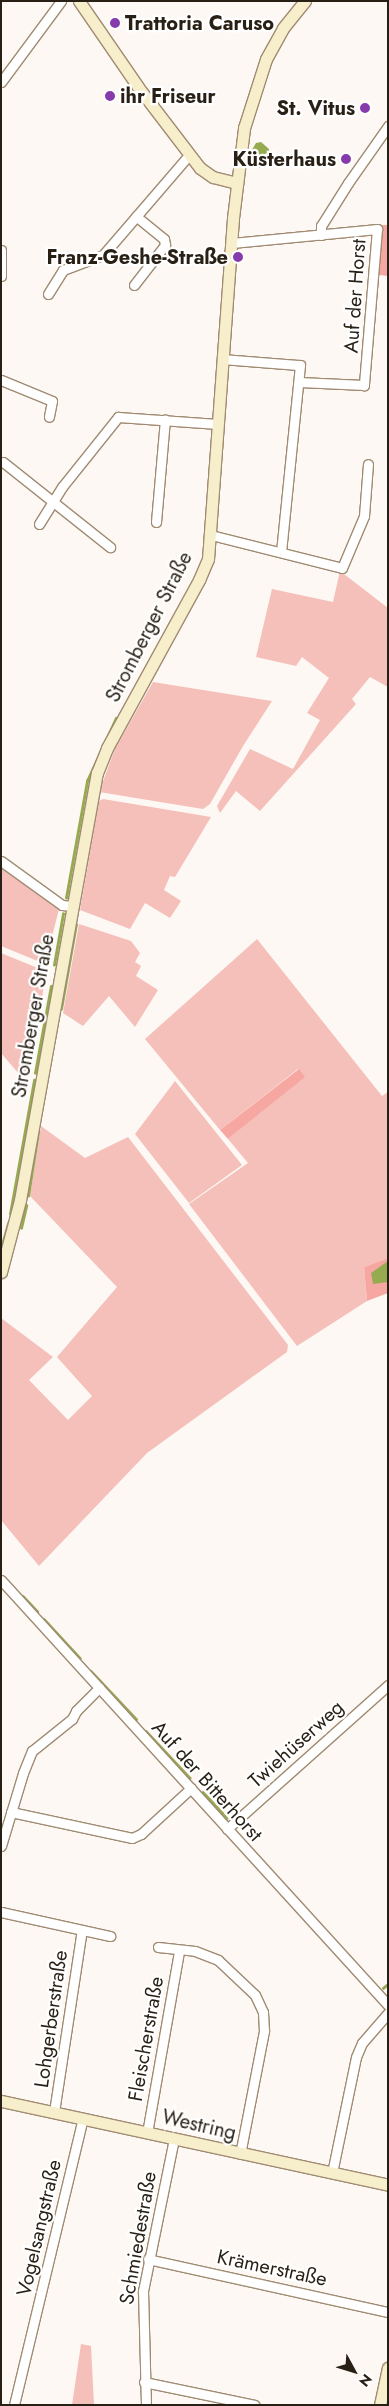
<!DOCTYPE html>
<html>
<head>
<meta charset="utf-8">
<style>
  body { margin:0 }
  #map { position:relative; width:389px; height:2406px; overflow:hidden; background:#fdf8f3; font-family:Jost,sans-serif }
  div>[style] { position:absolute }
  .green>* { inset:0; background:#f5bfba }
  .forest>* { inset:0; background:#f7a7a1 }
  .water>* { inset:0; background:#96ab50 }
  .stream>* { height:2.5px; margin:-1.25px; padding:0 1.25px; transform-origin:1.25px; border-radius:1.25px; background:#96ab50 }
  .roads { filter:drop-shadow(1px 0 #a08b72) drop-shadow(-1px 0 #a08b72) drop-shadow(0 1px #a08b72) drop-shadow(0 -1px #a08b72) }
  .street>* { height:9px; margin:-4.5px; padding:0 4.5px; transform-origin:4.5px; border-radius:4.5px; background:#fff }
  .secondary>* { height:11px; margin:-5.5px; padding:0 5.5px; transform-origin:5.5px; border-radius:5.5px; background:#f7eecb }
  .dots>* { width:14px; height:14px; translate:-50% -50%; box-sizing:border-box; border:2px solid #fff; border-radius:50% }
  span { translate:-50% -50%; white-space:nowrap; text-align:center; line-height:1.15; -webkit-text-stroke:4.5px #fff; paint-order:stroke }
  .poi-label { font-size:20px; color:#281f15; font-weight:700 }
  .left { translate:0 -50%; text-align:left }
  .right { translate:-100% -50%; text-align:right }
  .street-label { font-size:20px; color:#281f15 }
  .frame { position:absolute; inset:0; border:2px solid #281f15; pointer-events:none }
  .north { position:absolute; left:329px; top:2346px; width:50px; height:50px; -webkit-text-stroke:4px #fff; paint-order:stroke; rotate:129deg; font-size:14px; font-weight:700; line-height:20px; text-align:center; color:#281f15 }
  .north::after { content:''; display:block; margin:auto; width:18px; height:22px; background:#281f15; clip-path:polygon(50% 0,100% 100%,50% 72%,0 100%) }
</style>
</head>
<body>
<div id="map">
  <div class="green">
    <i style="clip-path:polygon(340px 571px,388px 608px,388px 687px,370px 677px,352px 699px,356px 704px,260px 811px,236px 791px,220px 813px,217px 806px,250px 749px,293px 769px,320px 720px,307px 713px,329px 678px,302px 657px,296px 666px,256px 657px,272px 589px,333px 602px)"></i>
    <i style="clip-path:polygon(153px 682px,272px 701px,243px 746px,210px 804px,203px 809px,99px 792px,115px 749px)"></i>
    <i style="clip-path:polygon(103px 799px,211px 817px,175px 877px,170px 876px,164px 890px,181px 901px,170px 918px,145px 903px,130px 929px,80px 910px,99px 801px)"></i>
    <i style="clip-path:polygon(1px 867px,59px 909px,45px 964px,1px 946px)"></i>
    <i style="clip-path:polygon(79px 924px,131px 941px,140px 953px,135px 962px,141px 966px,136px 976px,158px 990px,135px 1027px,109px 996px,83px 1026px,63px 1013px)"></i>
    <i style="clip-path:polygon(257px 939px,382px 1096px,388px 1092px,388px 1258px,364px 1267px,367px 1301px,297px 1346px,189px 1204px,248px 1163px,228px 1139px,304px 1077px,298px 1069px,220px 1130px,145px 1039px)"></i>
    <i style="clip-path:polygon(1px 953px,45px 971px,42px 1000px,25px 1081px,1px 1053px)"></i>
    <i style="clip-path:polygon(175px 1081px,242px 1165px,189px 1203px,135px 1134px)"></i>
    <i style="clip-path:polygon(41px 1126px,85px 1158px,128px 1137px,288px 1345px,287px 1352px,147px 1453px,39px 1566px,1px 1520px,1px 1318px,53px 1357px,29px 1380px,68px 1420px,92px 1396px,57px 1357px,117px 1287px,30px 1196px)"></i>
    <i style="clip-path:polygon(81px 2344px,91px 2346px,94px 2405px,72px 2405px)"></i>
  </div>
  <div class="forest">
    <i style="clip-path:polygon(382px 225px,388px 225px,388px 276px,379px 275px)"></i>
    <i style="clip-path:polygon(299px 1069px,305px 1077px,228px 1139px,220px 1130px)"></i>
    <i style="clip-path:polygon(388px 1258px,388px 1293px,367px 1301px,364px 1267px)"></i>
  </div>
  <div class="water">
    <i style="clip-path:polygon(261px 142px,269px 149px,269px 155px,261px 168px,255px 168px,251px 164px,250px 153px,256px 143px)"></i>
    <i style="clip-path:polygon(388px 1261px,388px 1282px,373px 1284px,371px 1273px)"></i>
  </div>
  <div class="stream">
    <i style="left:66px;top:898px;width:119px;rotate:-79.8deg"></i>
    <i style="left:87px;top:781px;width:69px;rotate:-65.3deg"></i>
    <i style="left:54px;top:965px;width:52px;rotate:-80deg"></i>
    <i style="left:61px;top:1009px;width:86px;rotate:-80deg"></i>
    <i style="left:35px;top:1073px;width:88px;rotate:-79.6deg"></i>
    <i style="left:28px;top:1196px;width:65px;rotate:-81.1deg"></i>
    <i style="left:10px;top:1214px;width:136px;rotate:-79.8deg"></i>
    <i style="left:21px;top:1228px;width:23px;rotate:-77deg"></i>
    <i style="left:1px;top:1248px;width:26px;rotate:-74deg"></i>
    <i style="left:23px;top:1596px;width:21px;rotate:47deg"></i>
    <i style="left:44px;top:1619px;width:53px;rotate:47.3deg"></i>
    <i style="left:91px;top:1671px;width:66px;rotate:46.8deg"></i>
    <i style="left:146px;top:1731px;width:64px;rotate:46.9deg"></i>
    <i style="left:203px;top:1792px;width:35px;rotate:47deg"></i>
    <i style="left:383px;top:1988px;width:6px;rotate:-39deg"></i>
  </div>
  <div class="roads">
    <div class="street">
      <i style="left:1px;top:82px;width:101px;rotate:-53.5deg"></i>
      <i style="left:321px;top:235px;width:9px;rotate:-90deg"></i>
      <i style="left:321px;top:226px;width:51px;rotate:-57.9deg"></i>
      <i style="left:348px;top:183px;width:70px;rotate:-54.9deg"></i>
      <i style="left:232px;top:243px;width:146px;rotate:-5.5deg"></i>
      <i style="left:377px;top:229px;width:157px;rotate:94.8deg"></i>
      <i style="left:364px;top:385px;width:65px;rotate:-177.4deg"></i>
      <i style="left:1px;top:250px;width:26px;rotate:90deg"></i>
      <i style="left:134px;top:285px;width:51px;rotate:-52.2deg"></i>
      <i style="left:165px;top:245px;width:6px;rotate:-99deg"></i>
      <i style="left:164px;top:239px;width:36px;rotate:-141deg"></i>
      <i style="left:48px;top:294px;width:28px;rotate:-58deg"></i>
      <i style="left:63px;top:270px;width:43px;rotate:-20.6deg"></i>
      <i style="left:103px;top:255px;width:133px;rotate:-49.3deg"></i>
      <i style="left:223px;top:359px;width:77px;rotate:4.5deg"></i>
      <i style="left:300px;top:365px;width:187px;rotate:95.8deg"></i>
      <i style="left:1px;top:380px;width:55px;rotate:22.4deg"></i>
      <i style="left:52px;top:401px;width:16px;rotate:101deg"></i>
      <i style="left:3px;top:462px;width:137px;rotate:38.5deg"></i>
      <i style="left:156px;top:522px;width:103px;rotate:-85deg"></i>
      <i style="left:39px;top:524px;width:44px;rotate:-58.1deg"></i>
      <i style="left:62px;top:487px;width:90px;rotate:-51.3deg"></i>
      <i style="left:118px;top:417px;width:100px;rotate:4deg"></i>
      <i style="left:211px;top:535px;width:135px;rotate:14.1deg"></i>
      <i style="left:342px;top:568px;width:56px;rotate:-67.1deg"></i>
      <i style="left:364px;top:516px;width:52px;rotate:-85.6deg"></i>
      <i style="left:1px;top:861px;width:75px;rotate:35.8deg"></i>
      <i style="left:62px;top:905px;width:10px;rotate:6deg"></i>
      <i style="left:1px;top:1580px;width:575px;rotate:47.68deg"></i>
      <i style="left:11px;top:1812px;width:124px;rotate:12.1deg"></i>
      <i style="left:132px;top:1838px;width:10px;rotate:-24deg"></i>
      <i style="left:141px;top:1834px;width:68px;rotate:-42.6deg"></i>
      <i style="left:227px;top:1829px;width:216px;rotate:-41.8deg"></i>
      <i style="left:1px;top:1846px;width:76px;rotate:-73.2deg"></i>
      <i style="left:23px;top:1773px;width:24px;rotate:-68deg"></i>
      <i style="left:32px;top:1751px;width:51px;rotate:-38.7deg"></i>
      <i style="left:72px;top:1719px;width:9px;rotate:-63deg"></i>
      <i style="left:76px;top:1711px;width:33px;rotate:-45deg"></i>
      <i style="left:1px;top:1912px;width:112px;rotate:12.4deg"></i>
      <i style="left:158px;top:1947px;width:37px;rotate:6deg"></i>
      <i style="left:195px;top:1951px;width:25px;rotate:21deg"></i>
      <i style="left:218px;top:1960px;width:51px;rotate:43.4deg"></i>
      <i style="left:255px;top:1995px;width:19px;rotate:65deg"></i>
      <i style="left:263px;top:2012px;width:19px;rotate:87deg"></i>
      <i style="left:264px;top:2031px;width:125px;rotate:101deg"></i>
      <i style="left:54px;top:2112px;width:184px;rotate:-81.3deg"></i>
      <i style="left:147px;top:2133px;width:184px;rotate:-80deg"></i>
      <i style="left:332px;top:2173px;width:118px;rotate:-78.3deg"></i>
      <i style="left:356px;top:2057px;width:15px;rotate:-67deg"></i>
      <i style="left:362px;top:2043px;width:40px;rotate:-49deg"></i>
      <i style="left:148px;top:2259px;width:246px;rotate:12.5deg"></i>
      <i style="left:144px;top:2382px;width:113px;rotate:11.7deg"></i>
      <i style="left:14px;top:2405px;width:295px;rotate:-76.5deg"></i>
      <i style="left:146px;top:2405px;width:114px;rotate:-91.5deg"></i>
      <i style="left:143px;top:2291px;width:155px;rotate:-78.5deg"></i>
    </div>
    <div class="secondary">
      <i style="left:79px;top:1px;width:104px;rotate:55.5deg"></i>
      <i style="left:138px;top:87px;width:102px;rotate:52.6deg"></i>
      <i style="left:200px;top:168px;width:16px;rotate:35deg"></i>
      <i style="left:213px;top:177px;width:25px;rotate:14deg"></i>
      <i style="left:1px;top:1272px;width:74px;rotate:-75.2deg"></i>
      <i style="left:20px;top:1200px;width:434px;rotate:-79.8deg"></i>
      <i style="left:97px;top:773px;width:27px;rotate:-68deg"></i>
      <i style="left:107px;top:748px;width:192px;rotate:-61.3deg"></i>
      <i style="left:199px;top:580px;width:23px;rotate:-67deg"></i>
      <i style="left:208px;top:559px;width:342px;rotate:-85.8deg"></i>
      <i style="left:233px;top:218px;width:91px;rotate:-83deg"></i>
      <i style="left:244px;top:128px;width:72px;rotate:-72.3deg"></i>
      <i style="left:266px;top:59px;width:35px;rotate:-61deg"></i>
      <i style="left:283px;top:28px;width:35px;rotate:-51deg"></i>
      <i style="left:1px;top:2101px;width:396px;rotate:12.2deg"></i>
      <i style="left:380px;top:2405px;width:38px;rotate:-78deg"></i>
    </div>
  </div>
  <div class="dots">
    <i style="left:115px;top:23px;background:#863bad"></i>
    <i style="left:110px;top:96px;background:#863bad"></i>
    <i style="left:365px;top:108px;background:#863bad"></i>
    <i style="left:346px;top:159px;background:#863bad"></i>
    <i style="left:238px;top:257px;background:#863bad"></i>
  </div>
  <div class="poi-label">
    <span class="left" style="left:125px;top:23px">Trattoria Caruso</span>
    <span class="left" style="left:120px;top:96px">ihr Friseur</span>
    <span class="right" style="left:355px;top:108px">St. Vitus</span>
    <span class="right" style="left:336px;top:159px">Küsterhaus</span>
    <span class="right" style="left:228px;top:257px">Franz-Geshe-Straße</span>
  </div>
  <div class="street-label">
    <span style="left:355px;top:296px;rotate:-86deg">Auf der Horst</span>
    <span style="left:149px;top:627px;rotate:-63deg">Stromberger Straße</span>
    <span style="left:33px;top:1016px;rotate:-80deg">Stromberger Straße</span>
    <span style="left:296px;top:1744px;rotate:-42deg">Twiehüserweg</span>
    <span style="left:207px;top:1781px;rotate:48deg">Auf der Bitterhorst</span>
    <span style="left:51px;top:2019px;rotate:-82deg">Lohgerberstraße</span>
    <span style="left:146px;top:2039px;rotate:-80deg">Fleischerstraße</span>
    <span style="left:199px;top:2125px;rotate:13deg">Westring</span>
    <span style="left:39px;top:2228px;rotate:-77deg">Vogelsangstraße</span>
    <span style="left:138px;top:2238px;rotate:-80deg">Schmiedestraße</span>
    <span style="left:272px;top:2268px;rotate:12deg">Krämerstraße</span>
  </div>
  <div class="frame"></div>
  <div class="north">N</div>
</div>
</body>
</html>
